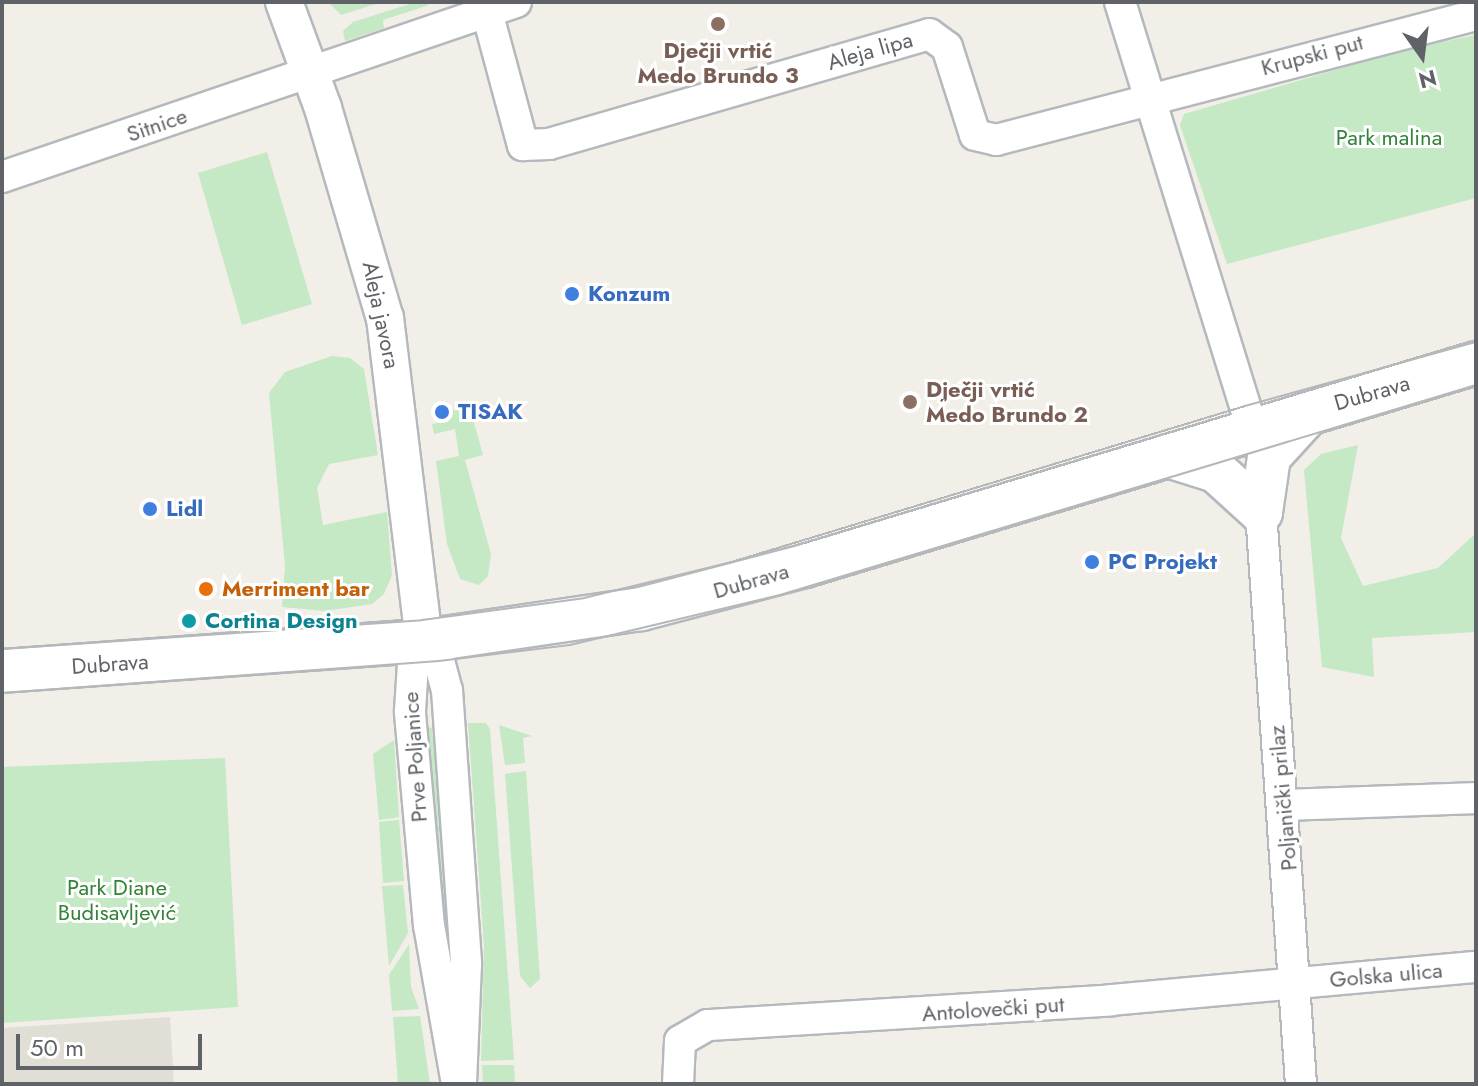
<!DOCTYPE html>
<html>
<head>
<meta charset="utf-8">
<style>
  body { margin:0 }
  #map { position:relative; width:1478px; height:1086px; overflow:hidden; background:#f1efe8; font-family:Jost,sans-serif }
  div>[style] { position:absolute }
  .education>* { inset:0; background:#e1ded6 }
  .green>* { inset:0; background:#c5e8c5 }
  .roads { filter:drop-shadow(2px 0 #b5b8bc) drop-shadow(-2px 0 #b5b8bc) drop-shadow(0 2px #b5b8bc) drop-shadow(0 -2px #b5b8bc) }
  .minor>* { height:30px; margin:-15px; padding:0 15px; transform-origin:15px; border-radius:15px; background:#fff }
  .tertiary>* { height:36px; margin:-18px; padding:0 18px; transform-origin:18px; border-radius:18px; background:#fff }
  .secondary>* { height:42px; margin:-21px; padding:0 21px; transform-origin:21px; border-radius:21px; background:#fff }
  .tram>* { height:2px; margin:-1px; padding:0 1px; transform-origin:1px; border-radius:1px; background:#b6b7b8 }
  .dots>* { width:22px; height:22px; translate:-50% -50%; box-sizing:border-box; border:4px solid #fff; border-radius:50% }
  span { translate:-50% -50%; white-space:nowrap; text-align:center; line-height:1.15; -webkit-text-stroke:6px #fff; paint-order:stroke }
  .education-label { font-size:22px; color:#785e54; font-weight:700 }
  .left { translate:0 -50%; text-align:left }
  .street-label { font-size:22px; color:#5f6368 }
  .park-label { font-size:22px; color:#348238 }
  .shop-label { font-size:22px; color:#366cbe; font-weight:700 }
  .food-label { font-size:22px; color:#c56008; font-weight:700 }
  .culture-label { font-size:22px; color:#0d838f; font-weight:700 }
  .frame { position:absolute; inset:0; border:4px solid #5f6368; pointer-events:none }
  .north { position:absolute; left:1382px; top:16px; width:80px; height:80px; -webkit-text-stroke:6px #fff; paint-order:stroke; rotate:166deg; font-size:22px; font-weight:700; line-height:32px; text-align:center; color:#5f6368 }
  .north::after { content:''; display:block; margin:auto; width:28px; height:36px; background:#5f6368; clip-path:polygon(50% 0,100% 100%,50% 72%,0 100%) }
  .scale { position:absolute; left:16px; top:1034px; width:186px; height:36px; box-sizing:border-box; border:4px solid #5f6368; border-top:0; padding-left:10px; font-size:24px; line-height:28px; white-space:nowrap; color:#5f6368; -webkit-text-stroke:6px #fff; paint-order:stroke }
</style>
</head>
<body>
<div id="map">
  <div class="education">
    <i style="clip-path:polygon(170px 1017px,174px 1084px,2px 1084px,2px 1028px)"></i>
  </div>
  <div class="green">
    <i style="clip-path:polygon(328px 2px,382px 2px,341px 15px)"></i>
    <i style="clip-path:polygon(416px 2px,429px 5px,383px 20px,384px 28px,345px 41px,343px 31px,353px 22px)"></i>
    <i style="clip-path:polygon(1476px 35px,1476px 198px,1227px 264px,1180px 125px,1184px 114px,1404px 50px)"></i>
    <i style="clip-path:polygon(267px 152px,312px 304px,242px 325px,198px 173px)"></i>
    <i style="clip-path:polygon(332px 356px,350px 358px,364px 369px,378px 455px,329px 464px,317px 488px,323px 525px,387px 512px,392px 575px,384px 594px,372px 604px,324px 611px,282px 607px,285px 566px,269px 393px,285px 372px)"></i>
    <i style="clip-path:polygon(446px 400px,454px 410px,469px 405px,483px 455px,465px 460px,491px 554px,488px 576px,479px 585px,460px 579px,447px 544px,436px 461px,459px 456px,455px 429px,434px 434px,432px 424px,449px 421px)"></i>
    <i style="clip-path:polygon(1358px 445px,1341px 538px,1363px 586px,1438px 568px,1476px 533px,1476px 632px,1372px 638px,1374px 677px,1322px 667px,1304px 470px,1321px 454px)"></i>
    <i style="clip-path:polygon(468px 723px,486px 723px,490px 729px,514px 1060px,481px 1061px,484px 946px)"></i>
    <i style="clip-path:polygon(499px 725px,532px 736px,523px 738px,525px 763px,505px 765px)"></i>
    <i style="clip-path:polygon(427px 727px,432px 728px,456px 946px,447px 1003px)"></i>
    <i style="clip-path:polygon(394px 740px,399px 817px,379px 820px,373px 754px)"></i>
    <i style="clip-path:polygon(225px 758px,238px 1007px,2px 1023px,2px 767px)"></i>
    <i style="clip-path:polygon(526px 771px,540px 979px,530px 988px,520px 976px,505px 774px)"></i>
    <i style="clip-path:polygon(399px 820px,404px 881px,383px 883px,379px 822px)"></i>
    <i style="clip-path:polygon(403px 885px,408px 933px,389px 966px,382px 886px)"></i>
    <i style="clip-path:polygon(409px 944px,411px 987px,419px 1009px,392px 1011px,389px 975px)"></i>
    <i style="clip-path:polygon(420px 1016px,430px 1084px,398px 1084px,393px 1017px)"></i>
    <i style="clip-path:polygon(482px 1065px,514px 1065px,515px 1084px,483px 1084px)"></i>
  </div>
  <div class="roads">
    <div class="minor">
      <i style="left:1120px;top:2px;width:447px;rotate:72.8deg"></i>
      <i style="left:487px;top:12px;width:138px;rotate:74.9deg"></i>
      <i style="left:523px;top:145px;width:26px;rotate:-2deg"></i>
      <i style="left:549px;top:144px;width:396px;rotate:-16.1deg"></i>
      <i style="left:929px;top:34px;width:22px;rotate:36deg"></i>
      <i style="left:947px;top:47px;width:92px;rotate:72.3deg"></i>
      <i style="left:975px;top:135px;width:22px;rotate:13deg"></i>
      <i style="left:996px;top:140px;width:496px;rotate:-14.6deg"></i>
      <i style="left:2px;top:177px;width:543px;rotate:-18.8deg"></i>
      <i style="left:1261px;top:512px;width:573px;rotate:86deg"></i>
      <i style="left:1286px;top:805px;width:190px;rotate:-2.1deg"></i>
      <i style="left:457px;top:1084px;width:160px;rotate:-100deg"></i>
      <i style="left:429px;top:926px;width:216px;rotate:-95.1deg"></i>
      <i style="left:410px;top:711px;width:48px;rotate:-86.4deg"></i>
      <i style="left:413px;top:663px;width:25px;rotate:-63deg"></i>
      <i style="left:424px;top:641px;width:25px;rotate:53deg"></i>
      <i style="left:439px;top:661px;width:30px;rotate:75deg"></i>
      <i style="left:447px;top:690px;width:275px;rotate:86deg"></i>
      <i style="left:466px;top:964px;width:120px;rotate:92.4deg"></i>
      <i style="left:678px;top:1084px;width:43px;rotate:-87.3deg"></i>
      <i style="left:680px;top:1041px;width:32px;rotate:-30deg"></i>
      <i style="left:708px;top:1025px;width:404px;rotate:-3.5deg"></i>
      <i style="left:1111px;top:1000px;width:366px;rotate:-5.2deg"></i>
    </div>
    <div class="tertiary">
      <i style="left:284px;top:2px;width:113px;rotate:69.8deg"></i>
      <i style="left:323px;top:108px;width:219px;rotate:73.6deg"></i>
      <i style="left:385px;top:318px;width:325px;rotate:83.1deg"></i>
    </div>
    <div class="secondary">
      <i style="left:1168px;top:456px;width:50px;rotate:17.4deg"></i>
      <i style="left:1216px;top:471px;width:61px;rotate:42.3deg"></i>
      <i style="left:1261px;top:512px;width:56px;rotate:-81.7deg"></i>
      <i style="left:1269px;top:457px;width:58px;rotate:-47.8deg"></i>
      <i style="left:2px;top:671px;width:423px;rotate:-4.1deg"></i>
      <i style="left:424px;top:641px;width:219px;rotate:-8.4deg"></i>
      <i style="left:641px;top:609px;width:170px;rotate:-14.7deg"></i>
      <i style="left:805px;top:566px;width:701px;rotate:-16.83deg"></i>
    </div>
  </div>
  <div class="tram">
    <i style="left:2px;top:649px;width:421px;rotate:-3.9deg"></i>
    <i style="left:422px;top:620px;width:163px;rotate:-7.7deg"></i>
    <i style="left:584px;top:598px;width:148px;rotate:-13.7deg"></i>
    <i style="left:728px;top:563px;width:540px;rotate:-16.89deg"></i>
    <i style="left:1245px;top:406px;width:240px;rotate:-15.5deg"></i>
    <i style="left:2px;top:693px;width:438px;rotate:-4.2deg"></i>
    <i style="left:439px;top:661px;width:132px;rotate:-7deg"></i>
    <i style="left:570px;top:645px;width:216px;rotate:-13.4deg"></i>
    <i style="left:780px;top:595px;width:727px;rotate:-16.79deg"></i>
  </div>
  <div class="dots">
    <i style="left:718px;top:24px;background:#8d6e63"></i>
    <i style="left:572px;top:294px;background:#3f7fe0"></i>
    <i style="left:910px;top:402px;background:#8d6e63"></i>
    <i style="left:442px;top:412px;background:#3f7fe0"></i>
    <i style="left:150px;top:509px;background:#3f7fe0"></i>
    <i style="left:1092px;top:562px;background:#3f7fe0"></i>
    <i style="left:206px;top:589px;background:#e8710a"></i>
    <i style="left:189px;top:621px;background:#0f9aa8"></i>
  </div>
  <div class="education-label">
    <span style="left:718px;top:63px">Dječji vrtić<br>Medo Brundo 3</span>
    <span class="left" style="left:926px;top:402px">Dječji vrtić<br>Medo Brundo 2</span>
  </div>
  <div class="street-label">
    <span style="left:870px;top:51px;rotate:-16deg">Aleja lipa</span>
    <span style="left:1312px;top:55px;rotate:-15deg">Krupski put</span>
    <span style="left:157px;top:125px;rotate:-19deg">Sitnice</span>
    <span style="left:381px;top:315px;rotate:78deg">Aleja javora</span>
    <span style="left:1372px;top:393px;rotate:-16deg">Dubrava</span>
    <span style="left:751px;top:581px;rotate:-16deg">Dubrava</span>
    <span style="left:110px;top:664px;rotate:-4deg">Dubrava</span>
    <span style="left:415px;top:757px;rotate:-94deg">Prve Poljanice</span>
    <span style="left:1283px;top:798px;rotate:-95deg">Poljanički prilaz</span>
    <span style="left:1386px;top:975px;rotate:-5deg">Golska ulica</span>
    <span style="left:993px;top:1009px;rotate:-4deg">Antolovečki put</span>
  </div>
  <div class="park-label">
    <span style="left:1389px;top:138px">Park malina</span>
    <span style="left:117px;top:900px">Park Diane<br>Budisavljević</span>
  </div>
  <div class="shop-label">
    <span class="left" style="left:588px;top:294px">Konzum</span>
    <span class="left" style="left:458px;top:412px">TISAK</span>
    <span class="left" style="left:166px;top:509px">Lidl</span>
    <span class="left" style="left:1108px;top:562px">PC Projekt</span>
  </div>
  <div class="food-label">
    <span class="left" style="left:222px;top:589px">Merriment bar</span>
  </div>
  <div class="culture-label">
    <span class="left" style="left:205px;top:621px">Cortina Design</span>
  </div>
  <div class="frame"></div>
  <div class="north">N</div>
  <div class="scale">50 m</div>
</div>
</body>
</html>
